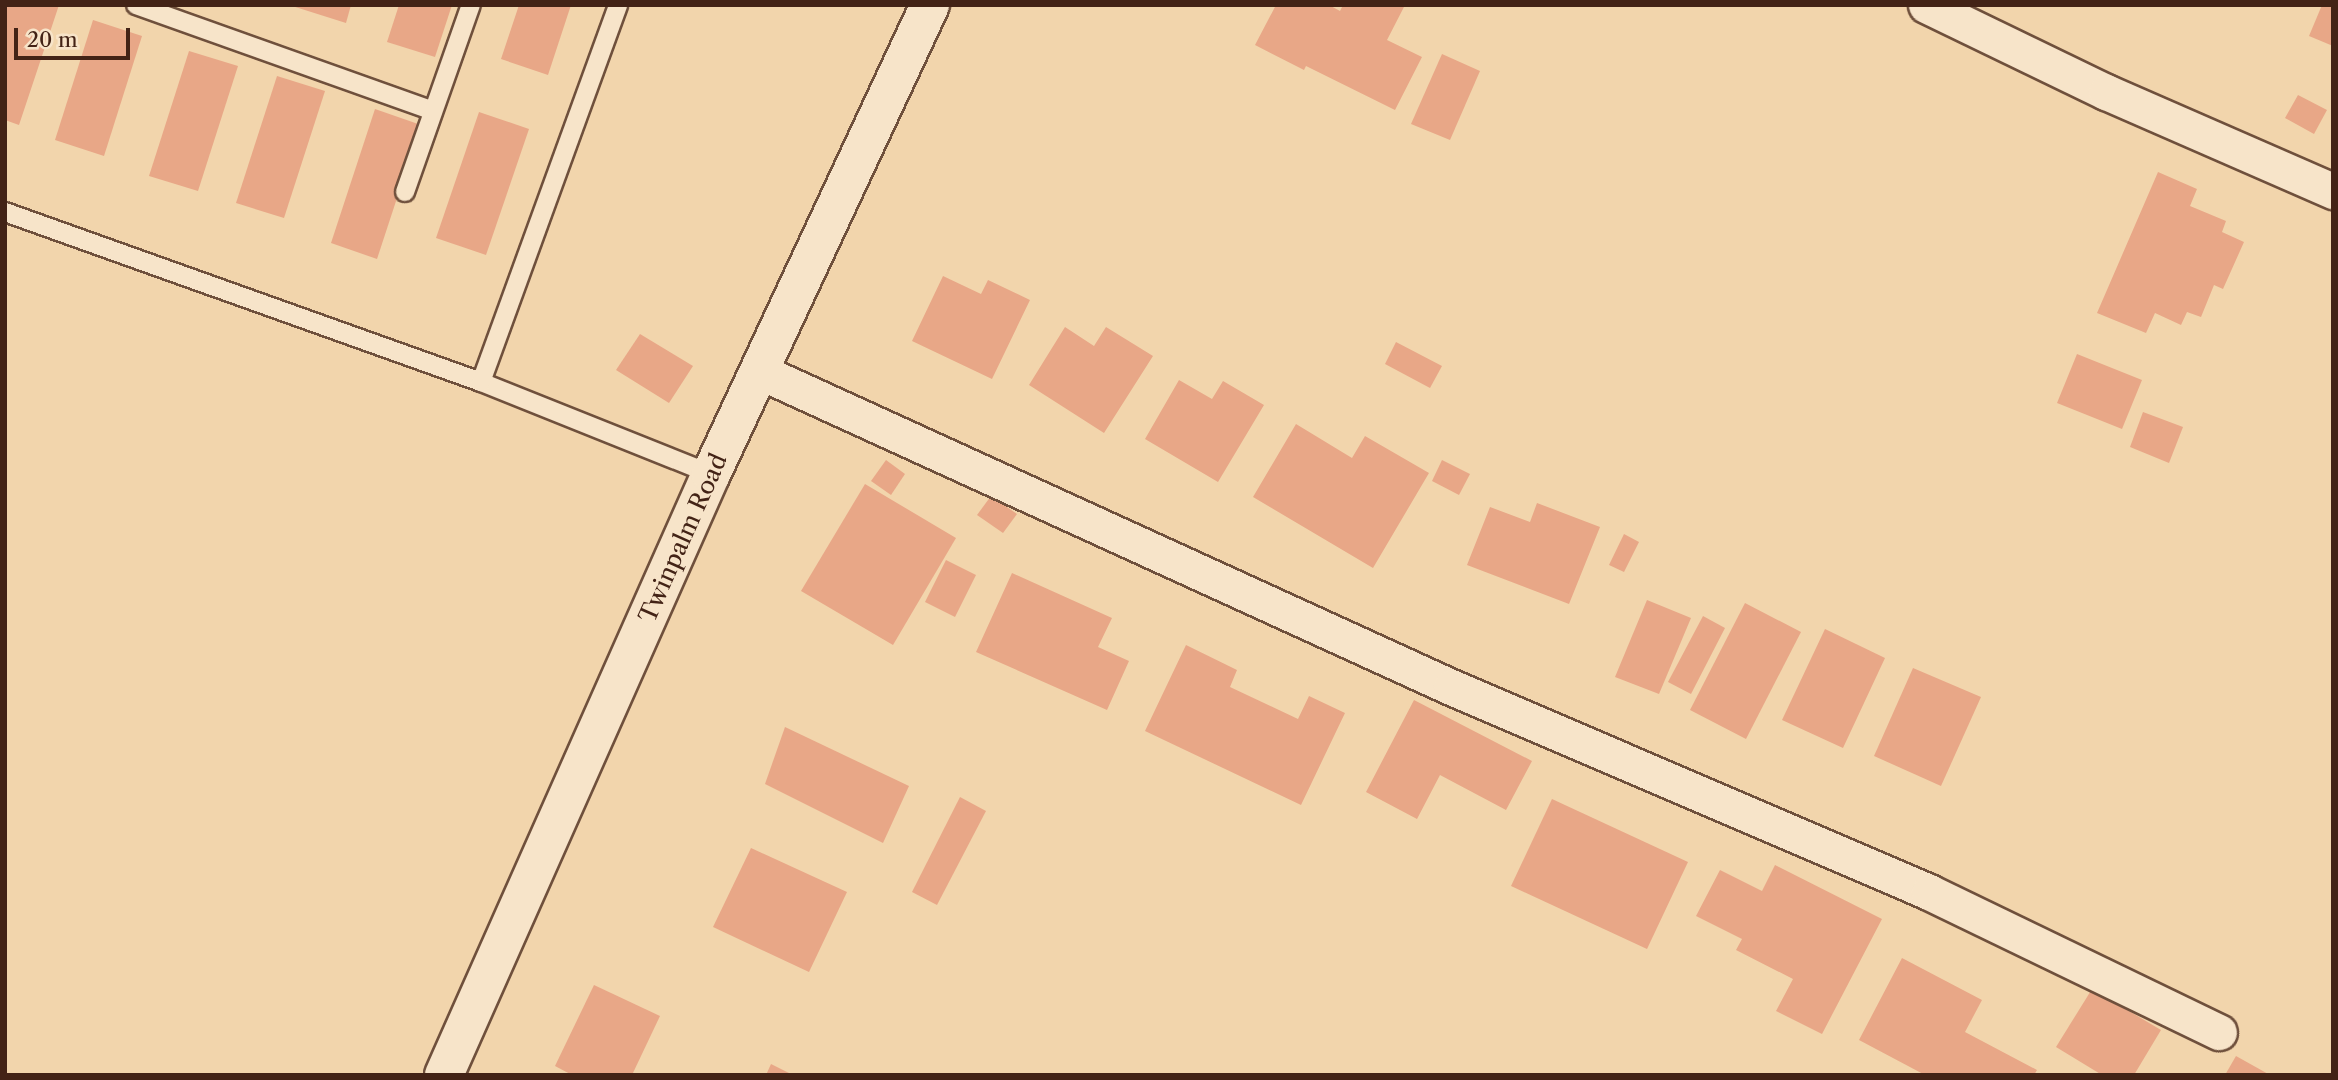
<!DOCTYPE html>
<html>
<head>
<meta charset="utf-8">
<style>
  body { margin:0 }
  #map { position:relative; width:2338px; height:1080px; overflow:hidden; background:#f2d5ac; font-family:"Libre Caslon Text",serif }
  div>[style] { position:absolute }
  .building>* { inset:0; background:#e8a787 }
  .roads { filter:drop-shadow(2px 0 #6f503c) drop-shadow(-2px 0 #6f503c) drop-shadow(0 2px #6f503c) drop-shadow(0 -2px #6f503c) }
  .lane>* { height:18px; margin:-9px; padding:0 9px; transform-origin:9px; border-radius:9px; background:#f7e4c9 }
  .street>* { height:35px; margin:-17.5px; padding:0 17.5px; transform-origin:17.5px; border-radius:17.5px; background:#f7e4c9 }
  .secondary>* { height:38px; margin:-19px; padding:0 19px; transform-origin:19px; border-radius:19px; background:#f7e4c9 }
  span { translate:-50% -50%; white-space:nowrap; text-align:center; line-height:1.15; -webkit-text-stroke:7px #f7e4c9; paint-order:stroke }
  .street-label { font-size:24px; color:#432316 }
  .frame { position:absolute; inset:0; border:7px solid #432316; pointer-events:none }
  .scale { position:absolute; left:14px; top:28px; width:116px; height:32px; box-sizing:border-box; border:4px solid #432316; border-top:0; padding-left:9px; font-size:21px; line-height:24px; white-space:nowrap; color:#432316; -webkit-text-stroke:5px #f7e4c9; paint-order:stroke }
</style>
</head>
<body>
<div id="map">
  <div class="building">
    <i style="clip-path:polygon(5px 5px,59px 5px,19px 125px,5px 120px)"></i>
    <i style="clip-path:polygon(289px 5px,351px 5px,346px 23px)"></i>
    <i style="clip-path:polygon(399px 5px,452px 5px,435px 57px,387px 42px)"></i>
    <i style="clip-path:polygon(519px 5px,571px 5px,548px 75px,501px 59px)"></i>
    <i style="clip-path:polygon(1276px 5px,1329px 5px,1340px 11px,1343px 5px,1405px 5px,1387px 40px,1422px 57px,1395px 110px,1306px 66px,1304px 70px,1255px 45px)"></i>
    <i style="clip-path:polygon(2322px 5px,2333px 5px,2333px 46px,2309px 36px)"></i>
    <i style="clip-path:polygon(93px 20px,142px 36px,104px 156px,55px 140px)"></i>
    <i style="clip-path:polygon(189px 51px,238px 66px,198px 191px,149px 176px)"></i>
    <i style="clip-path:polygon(1442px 54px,1480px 71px,1450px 140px,1411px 124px)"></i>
    <i style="clip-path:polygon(277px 76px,325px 91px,284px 218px,236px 203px)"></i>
    <i style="clip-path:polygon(2298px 95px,2327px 110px,2314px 134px,2285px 118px)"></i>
    <i style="clip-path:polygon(375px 109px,421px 125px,377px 259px,331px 243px)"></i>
    <i style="clip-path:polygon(479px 112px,529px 129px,486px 255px,436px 238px)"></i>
    <i style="clip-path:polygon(2158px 172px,2197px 189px,2190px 206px,2226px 221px,2222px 232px,2244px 242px,2223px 289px,2214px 285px,2201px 317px,2187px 312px,2181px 325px,2155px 313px,2146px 333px,2097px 313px)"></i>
    <i style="clip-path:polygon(943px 276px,981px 294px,988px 280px,1030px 300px,992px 379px,912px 341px)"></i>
    <i style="clip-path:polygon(1065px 327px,1094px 346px,1106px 327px,1153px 356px,1104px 433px,1029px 385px)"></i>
    <i style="clip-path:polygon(640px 334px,693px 366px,669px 403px,616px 370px)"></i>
    <i style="clip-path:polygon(1396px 342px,1442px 366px,1430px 388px,1385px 364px)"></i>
    <i style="clip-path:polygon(2077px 354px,2142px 380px,2122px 429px,2057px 403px)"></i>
    <i style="clip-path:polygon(1179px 380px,1212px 399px,1223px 381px,1264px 405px,1218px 482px,1145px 439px)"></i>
    <i style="clip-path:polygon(2143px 412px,2183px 427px,2169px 463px,2130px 447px)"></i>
    <i style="clip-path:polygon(1296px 424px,1352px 458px,1365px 436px,1429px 473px,1373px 568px,1253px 497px)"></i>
    <i style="clip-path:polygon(886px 460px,905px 474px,891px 495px,871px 481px)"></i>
    <i style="clip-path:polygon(1442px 460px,1470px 474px,1459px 495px,1432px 481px)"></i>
    <i style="clip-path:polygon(865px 484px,956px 538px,893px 645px,801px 591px)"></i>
    <i style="clip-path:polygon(991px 496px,1017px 514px,1003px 533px,977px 515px)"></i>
    <i style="clip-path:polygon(1537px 503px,1600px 527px,1569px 604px,1467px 565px,1490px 507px,1530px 522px)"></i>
    <i style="clip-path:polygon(1624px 534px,1639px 542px,1624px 572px,1609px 565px)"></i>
    <i style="clip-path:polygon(946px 560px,976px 575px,955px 617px,925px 602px)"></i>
    <i style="clip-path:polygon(1012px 573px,1112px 618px,1098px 647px,1129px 661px,1107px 710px,976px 652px)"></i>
    <i style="clip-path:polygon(1647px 600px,1691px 618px,1659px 694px,1615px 677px)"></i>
    <i style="clip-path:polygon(1745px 603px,1801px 632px,1746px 739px,1690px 710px)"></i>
    <i style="clip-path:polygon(1703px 616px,1725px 628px,1691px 694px,1668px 682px)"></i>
    <i style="clip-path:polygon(1825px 629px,1885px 658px,1843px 748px,1782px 720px)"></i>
    <i style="clip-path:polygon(1186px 645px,1237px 670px,1230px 687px,1298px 719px,1309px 696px,1345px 713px,1301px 805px,1145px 731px)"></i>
    <i style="clip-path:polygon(1913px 668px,1981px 697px,1941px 786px,1874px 756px)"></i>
    <i style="clip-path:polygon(1414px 700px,1532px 761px,1506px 810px,1440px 775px,1417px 819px,1366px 792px)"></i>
    <i style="clip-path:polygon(785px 727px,909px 786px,883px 843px,765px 784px)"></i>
    <i style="clip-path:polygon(960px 797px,986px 811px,937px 905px,912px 892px)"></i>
    <i style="clip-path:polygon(1552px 799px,1688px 862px,1647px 949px,1511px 886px)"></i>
    <i style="clip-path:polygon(751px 848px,847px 892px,809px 972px,713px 927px)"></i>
    <i style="clip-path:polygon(1775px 865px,1882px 919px,1822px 1034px,1776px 1011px,1793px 979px,1736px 950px,1742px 939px,1696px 916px,1720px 870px,1762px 891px)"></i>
    <i style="clip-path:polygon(1902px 958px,1982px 1000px,1965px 1032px,2037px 1070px,2034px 1075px,1925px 1075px,1859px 1040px)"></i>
    <i style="clip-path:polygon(594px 985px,660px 1016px,632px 1075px,572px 1075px,555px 1066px)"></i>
    <i style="clip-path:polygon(2092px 989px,2161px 1030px,2134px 1075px,2102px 1075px,2056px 1047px)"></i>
    <i style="clip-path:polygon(2236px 1056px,2270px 1075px,2225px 1075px)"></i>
    <i style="clip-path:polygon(771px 1064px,793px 1075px,766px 1075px)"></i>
  </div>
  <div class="roads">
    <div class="lane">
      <i style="left:136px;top:5px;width:315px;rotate:19.6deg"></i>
      <i style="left:405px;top:192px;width:198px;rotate:-70.6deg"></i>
      <i style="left:5px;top:212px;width:505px;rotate:19.65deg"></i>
      <i style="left:481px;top:382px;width:248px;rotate:21.8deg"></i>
      <i style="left:481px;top:382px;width:401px;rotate:-70deg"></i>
    </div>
    <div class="street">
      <i style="left:1926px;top:5px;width:200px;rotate:25.8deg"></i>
      <i style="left:2106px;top:92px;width:248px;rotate:23.6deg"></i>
      <i style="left:761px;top:372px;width:759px;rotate:24.54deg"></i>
      <i style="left:1451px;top:687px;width:520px;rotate:23.21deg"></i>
      <i style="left:1929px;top:892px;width:322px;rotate:25.8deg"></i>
    </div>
    <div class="secondary">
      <i style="left:444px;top:1075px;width:658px;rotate:-66.05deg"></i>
      <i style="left:711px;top:474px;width:518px;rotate:-64.97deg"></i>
    </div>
  </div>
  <div class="street-label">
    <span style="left:683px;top:538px;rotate:-66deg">Twinpalm Road</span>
  </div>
  <div class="frame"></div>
  <div class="scale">20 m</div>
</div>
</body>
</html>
